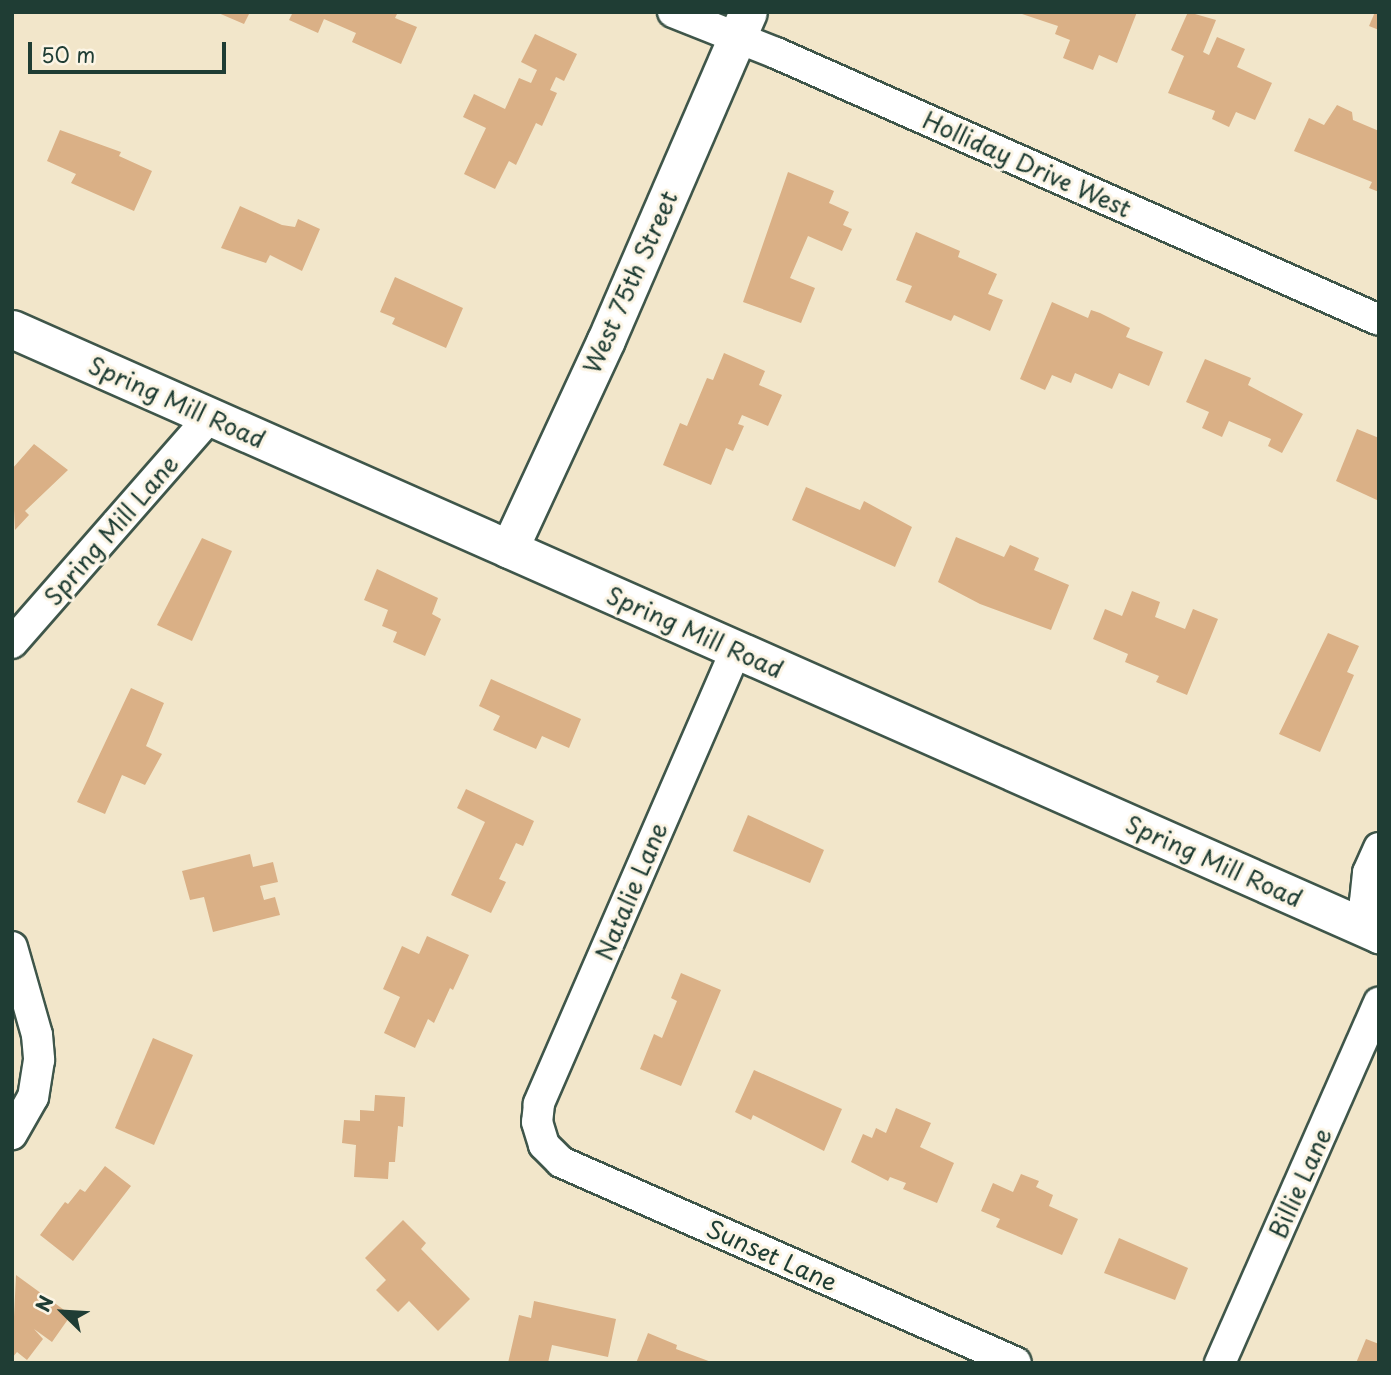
<!DOCTYPE html>
<html>
<head>
<meta charset="utf-8">
<style>
  body { margin:0 }
  #map { position:relative; width:1391px; height:1375px; overflow:hidden; background:#f2e6ca; font-family:"Playpen Sans",sans-serif }
  div>[style] { position:absolute }
  .building>* { inset:0; background:#dab086 }
  .roads { filter:drop-shadow(2px 0 #3f564a) drop-shadow(-2px 0 #3f564a) drop-shadow(0 2px #3f564a) drop-shadow(0 -2px #3f564a) }
  .minor>* { height:30px; margin:-15px; padding:0 15px; transform-origin:15px; border-radius:15px; background:#fff }
  .tertiary>* { height:37px; margin:-18.5px; padding:0 18.5px; transform-origin:18.5px; border-radius:18.5px; background:#fff }
  span { translate:-50% -50%; white-space:nowrap; text-align:center; line-height:1.15; -webkit-text-stroke:6px #fcf5e5; paint-order:stroke }
  .street-label { font-size:24px; color:#1f3d34 }
  .frame { position:absolute; inset:0; border:14px solid #1f3d34; pointer-events:none }
  .north { position:absolute; left:28px; top:1277px; width:70px; height:70px; -webkit-text-stroke:5px #fcf5e5; paint-order:stroke; rotate:294deg; font-size:19px; font-weight:700; line-height:28px; text-align:center; color:#1f3d34 }
  .north::after { content:''; display:block; margin:auto; width:24px; height:32px; background:#1f3d34; clip-path:polygon(50% 0,100% 100%,50% 72%,0 100%) }
  .scale { position:absolute; left:28px; top:42px; width:198px; height:32px; box-sizing:border-box; border:4px solid #1f3d34; border-top:0; padding-left:9px; font-size:21px; line-height:24px; white-space:nowrap; color:#1f3d34; -webkit-text-stroke:5px #fcf5e5; paint-order:stroke }
</style>
</head>
<body>
<div id="map">
  <div class="building">
    <i style="clip-path:polygon(216px 12px,250px 12px,244px 24px)"></i>
    <i style="clip-path:polygon(293px 12px,398px 12px,395px 18px,417px 27px,401px 64px,352px 42px,356px 33px,324px 19px,318px 33px,289px 20px)"></i>
    <i style="clip-path:polygon(1016px 12px,1137px 12px,1117px 63px,1099px 55px,1093px 70px,1063px 58px,1070px 40px,1055px 34px,1058px 26px)"></i>
    <i style="clip-path:polygon(1188px 12px,1216px 20px,1203px 52px,1209px 55px,1217px 37px,1245px 49px,1237px 67px,1272px 83px,1255px 120px,1236px 112px,1229px 127px,1212px 119px,1215px 111px,1168px 93px,1184px 56px,1171px 50px)"></i>
    <i style="clip-path:polygon(1375px 12px,1379px 12px,1379px 30px,1369px 26px)"></i>
    <i style="clip-path:polygon(535px 34px,577px 54px,564px 81px,556px 77px,550px 90px,557px 93px,542px 126px,536px 123px,516px 165px,509px 161px,495px 189px,464px 174px,486px 128px,463px 117px,474px 94px,505px 109px,519px 78px,531px 83px,537px 70px,521px 62px)"></i>
    <i style="clip-path:polygon(1337px 105px,1352px 112px,1353px 120px,1379px 131px,1379px 192px,1369px 188px,1372px 182px,1294px 151px,1309px 118px,1324px 125px)"></i>
    <i style="clip-path:polygon(60px 130px,121px 152px,119px 156px,152px 171px,134px 211px,71px 183px,76px 174px,47px 161px)"></i>
    <i style="clip-path:polygon(788px 172px,834px 191px,829px 203px,849px 212px,843px 225px,852px 229px,842px 251px,808px 236px,790px 278px,815px 288px,801px 323px,743px 302px)"></i>
    <i style="clip-path:polygon(240px 206px,282px 225px,295px 227px,298px 219px,320px 229px,302px 271px,270px 255px,266px 263px,221px 248px)"></i>
    <i style="clip-path:polygon(916px 232px,960px 251px,958px 257px,997px 274px,988px 294px,1003px 300px,990px 331px,954px 315px,951px 321px,905px 302px,912px 286px,896px 280px)"></i>
    <i style="clip-path:polygon(395px 277px,463px 308px,446px 348px,392px 324px,395px 318px,380px 312px)"></i>
    <i style="clip-path:polygon(1052px 302px,1088px 318px,1091px 310px,1100px 313px,1130px 328px,1126px 337px,1163px 352px,1149px 386px,1119px 373px,1112px 389px,1075px 373px,1071px 383px,1052px 375px,1045px 390px,1020px 379px)"></i>
    <i style="clip-path:polygon(724px 353px,765px 371px,759px 385px,782px 395px,768px 426px,742px 415px,738px 424px,744px 426px,733px 451px,726px 448px,711px 485px,663px 465px,680px 423px,687px 426px,707px 378px,713px 380px)"></i>
    <i style="clip-path:polygon(1205px 359px,1251px 378px,1248px 385px,1303px 414px,1282px 453px,1268px 446px,1271px 439px,1229px 421px,1222px 437px,1202px 428px,1209px 412px,1186px 402px)"></i>
    <i style="clip-path:polygon(1357px 429px,1379px 438px,1379px 501px,1336px 481px)"></i>
    <i style="clip-path:polygon(34px 444px,68px 470px,25px 511px,29px 515px,15px 530px,12px 469px)"></i>
    <i style="clip-path:polygon(806px 487px,860px 510px,864px 501px,912px 527px,895px 567px,792px 520px)"></i>
    <i style="clip-path:polygon(956px 537px,1004px 557px,1010px 545px,1039px 558px,1034px 570px,1069px 585px,1051px 630px,980px 604px,938px 582px)"></i>
    <i style="clip-path:polygon(202px 538px,232px 551px,192px 641px,157px 625px)"></i>
    <i style="clip-path:polygon(377px 569px,438px 598px,432px 614px,441px 619px,425px 656px,393px 642px,397px 632px,382px 626px,388px 610px,364px 600px)"></i>
    <i style="clip-path:polygon(1132px 591px,1160px 602px,1155px 617px,1185px 629px,1193px 609px,1218px 619px,1187px 695px,1156px 682px,1159px 676px,1125px 662px,1128px 654px,1093px 639px,1105px 609px,1122px 616px)"></i>
    <i style="clip-path:polygon(1328px 633px,1359px 646px,1347px 672px,1354px 675px,1320px 752px,1279px 734px)"></i>
    <i style="clip-path:polygon(491px 679px,581px 719px,569px 748px,542px 736px,536px 749px,493px 730px,500px 716px,479px 706px)"></i>
    <i style="clip-path:polygon(131px 688px,164px 703px,146px 746px,162px 754px,145px 785px,122px 775px,105px 814px,77px 802px)"></i>
    <i style="clip-path:polygon(466px 789px,534px 821px,523px 846px,516px 843px,499px 879px,506px 882px,491px 913px,451px 895px,485px 822px,457px 808px)"></i>
    <i style="clip-path:polygon(748px 815px,824px 850px,810px 883px,733px 851px)"></i>
    <i style="clip-path:polygon(250px 854px,253px 867px,273px 862px,278px 882px,260px 886px,264px 900px,275px 897px,280px 915px,213px 932px,204px 897px,190px 900px,182px 871px)"></i>
    <i style="clip-path:polygon(427px 936px,469px 955px,453px 990px,450px 988px,434px 1023px,428px 1019px,415px 1048px,384px 1033px,400px 997px,383px 989px,402px 946px,419px 954px)"></i>
    <i style="clip-path:polygon(681px 973px,721px 990px,681px 1086px,640px 1069px,654px 1034px,662px 1038px,677px 1001px,671px 998px)"></i>
    <i style="clip-path:polygon(153px 1038px,193px 1055px,154px 1145px,115px 1128px)"></i>
    <i style="clip-path:polygon(754px 1070px,842px 1109px,824px 1151px,753px 1115px,751px 1120px,735px 1112px)"></i>
    <i style="clip-path:polygon(375px 1095px,405px 1097px,403px 1127px,398px 1126px,395px 1162px,389px 1162px,388px 1179px,354px 1177px,356px 1145px,342px 1143px,344px 1120px,360px 1121px,360px 1110px,374px 1111px)"></i>
    <i style="clip-path:polygon(896px 1108px,931px 1123px,920px 1147px,954px 1163px,937px 1203px,903px 1189px,906px 1183px,890px 1177px,888px 1181px,851px 1162px,863px 1134px,872px 1138px,876px 1128px,886px 1133px)"></i>
    <i style="clip-path:polygon(105px 1166px,131px 1186px,73px 1261px,40px 1235px,65px 1202px,68px 1204px,80px 1189px,85px 1192px)"></i>
    <i style="clip-path:polygon(1021px 1174px,1039px 1181px,1036px 1187px,1053px 1195px,1049px 1206px,1078px 1219px,1062px 1255px,996px 1227px,1000px 1219px,981px 1211px,993px 1183px,1013px 1192px)"></i>
    <i style="clip-path:polygon(403px 1220px,426px 1243px,421px 1249px,470px 1299px,438px 1331px,409px 1301px,398px 1312px,376px 1290px,386px 1280px,365px 1258px)"></i>
    <i style="clip-path:polygon(1119px 1238px,1188px 1268px,1175px 1300px,1104px 1273px)"></i>
    <i style="clip-path:polygon(16px 1275px,71px 1315px,52px 1342px,34px 1329px,43px 1339px,27px 1360px,17px 1352px,12px 1358px)"></i>
    <i style="clip-path:polygon(534px 1301px,616px 1319px,608px 1357px,552px 1345px,548px 1363px,508px 1363px,519px 1315px,531px 1318px)"></i>
    <i style="clip-path:polygon(648px 1333px,677px 1345px,676px 1349px,714px 1363px,636px 1363px)"></i>
    <i style="clip-path:polygon(1366px 1339px,1379px 1344px,1379px 1363px,1356px 1363px)"></i>
  </div>
  <div class="roads">
    <div class="minor">
      <i style="left:673px;top:12px;width:111px;rotate:21.7deg"></i>
      <i style="left:776px;top:53px;width:659px;rotate:23.88deg"></i>
      <i style="left:12px;top:643px;width:300px;rotate:-48.8deg"></i>
      <i style="left:736px;top:650px;width:495px;rotate:113.5deg"></i>
      <i style="left:539px;top:1104px;width:18px;rotate:96deg"></i>
      <i style="left:537px;top:1122px;width:24px;rotate:73deg"></i>
      <i style="left:544px;top:1145px;width:24px;rotate:45deg"></i>
      <i style="left:561px;top:1162px;width:497px;rotate:23.8deg"></i>
      <i style="left:1379px;top:848px;width:27px;rotate:114deg"></i>
      <i style="left:1368px;top:873px;width:29px;rotate:96deg"></i>
      <i style="left:1365px;top:902px;width:39px;rotate:69deg"></i>
      <i style="left:12px;top:947px;width:91px;rotate:74.1deg"></i>
      <i style="left:37px;top:1035px;width:25px;rotate:85deg"></i>
      <i style="left:39px;top:1060px;width:37px;rotate:99deg"></i>
      <i style="left:33px;top:1097px;width:43px;rotate:119.6deg"></i>
      <i style="left:1220px;top:1363px;width:394px;rotate:-66.2deg"></i>
    </div>
    <div class="tertiary">
      <i style="left:12px;top:329px;width:1495px;rotate:23.87deg"></i>
      <i style="left:509px;top:549px;width:230px;rotate:-65.1deg"></i>
      <i style="left:606px;top:340px;width:357px;rotate:-66.6deg"></i>
    </div>
  </div>
  <div class="street-label">
    <span style="left:1027px;top:164px;rotate:24deg">Holliday Drive West</span>
    <span style="left:630px;top:282px;rotate:-66deg">West 75th Street</span>
    <span style="left:177px;top:402px;rotate:24deg">Spring Mill Road</span>
    <span style="left:111px;top:530px;rotate:-49deg">Spring Mill Lane</span>
    <span style="left:695px;top:632px;rotate:24deg">Spring Mill Road</span>
    <span style="left:1214px;top:861px;rotate:24deg">Spring Mill Road</span>
    <span style="left:631px;top:891px;rotate:-67deg">Natalie Lane</span>
    <span style="left:1300px;top:1183px;rotate:-66deg">Billie Lane</span>
    <span style="left:772px;top:1255px;rotate:24deg">Sunset Lane</span>
  </div>
  <div class="frame"></div>
  <div class="north">N</div>
  <div class="scale">50 m</div>
</div>
</body>
</html>
